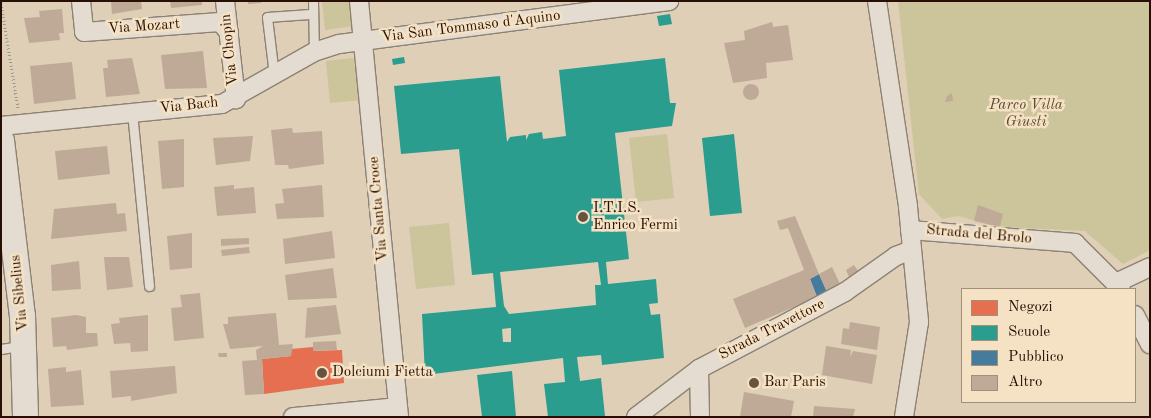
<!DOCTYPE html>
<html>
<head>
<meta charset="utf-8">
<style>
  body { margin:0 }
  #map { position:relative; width:1151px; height:418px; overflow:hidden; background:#decfb6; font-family:"Old Standard TT",serif }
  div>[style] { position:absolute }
  .green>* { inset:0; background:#ccc49a }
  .shops>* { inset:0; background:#e76f51 }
  .schools>* { inset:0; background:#2a9d8f }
  .public>* { inset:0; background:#457b9d }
  .building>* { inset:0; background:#bfaa98 }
  .round { border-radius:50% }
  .path>* { height:3px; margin-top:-1.5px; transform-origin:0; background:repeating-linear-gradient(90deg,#a0978c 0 1px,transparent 0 3.5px) }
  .roads { filter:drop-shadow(1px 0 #8d8172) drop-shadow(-1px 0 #8d8172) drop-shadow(0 1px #8d8172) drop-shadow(0 -1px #8d8172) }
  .lane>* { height:9px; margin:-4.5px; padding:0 4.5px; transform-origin:4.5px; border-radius:4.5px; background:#e4dcd0 }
  .street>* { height:18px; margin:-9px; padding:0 9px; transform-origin:9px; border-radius:9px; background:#e4dcd0 }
  .secondary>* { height:25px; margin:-12.5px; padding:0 12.5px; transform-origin:12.5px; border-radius:12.5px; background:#e4dcd0 }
  .dots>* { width:14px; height:14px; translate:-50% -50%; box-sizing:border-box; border:2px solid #f5e2c4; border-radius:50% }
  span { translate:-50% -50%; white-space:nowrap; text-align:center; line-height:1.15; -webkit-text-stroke:5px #f5e2c4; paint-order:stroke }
  .street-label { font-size:15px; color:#280f03 }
  .park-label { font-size:15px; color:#5c4b30; font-style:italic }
  .poi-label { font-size:15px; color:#280f03 }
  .left { translate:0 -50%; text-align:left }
  .frame { position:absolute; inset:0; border:2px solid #280f03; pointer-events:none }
  .legend { position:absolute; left:961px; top:288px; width:175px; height:115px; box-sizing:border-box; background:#f5e2c4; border:1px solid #a38e77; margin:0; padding:6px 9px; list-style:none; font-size:15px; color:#280f03 }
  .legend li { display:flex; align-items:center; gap:10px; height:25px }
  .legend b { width:25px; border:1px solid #a38e77 }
</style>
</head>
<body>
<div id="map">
  <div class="green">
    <i style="clip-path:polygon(322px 1px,352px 1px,354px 26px,325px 30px)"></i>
    <i style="clip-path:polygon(898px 1px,1150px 1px,1150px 250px,1123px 264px,1085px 231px,1000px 227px,958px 216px,942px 219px,919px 194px)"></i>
    <i style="clip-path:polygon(353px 58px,362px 100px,330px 103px,326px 61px)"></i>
    <i style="clip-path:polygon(667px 134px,674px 198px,636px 202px,629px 138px)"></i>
    <i style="clip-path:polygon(449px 223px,455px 285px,416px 289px,409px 227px)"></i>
  </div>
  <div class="shops">
    <i style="clip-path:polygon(313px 347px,313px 351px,342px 350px,344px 383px,264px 394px,262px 359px,291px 356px,291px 349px)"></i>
  </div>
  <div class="schools">
    <i style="clip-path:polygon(670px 14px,672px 24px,659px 26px,657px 16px)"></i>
    <i style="clip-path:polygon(404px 57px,405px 63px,393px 65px,392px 59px)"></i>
    <i style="clip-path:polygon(evenodd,665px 58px,670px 103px,676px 103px,672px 126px,615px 133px,629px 259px,606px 262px,608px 284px,656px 279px,658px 303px,649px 304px,651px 315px,660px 314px,664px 358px,602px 365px,601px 355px,577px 357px,580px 381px,601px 378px,605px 416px,599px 417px,548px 417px,544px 384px,565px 382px,563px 358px,425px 375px,422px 314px,496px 307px,493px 273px,472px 275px,459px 149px,401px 154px,394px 86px,500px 76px,507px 142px,510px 137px,526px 135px,526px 140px,529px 134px,542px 132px,543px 139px,566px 136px,559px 70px,665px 58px,598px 262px,601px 285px,595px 285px,596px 305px,509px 314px,504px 306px,500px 272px,598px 262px,665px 58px,511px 328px,511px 342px,503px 342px,502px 329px,511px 328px)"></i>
    <i style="clip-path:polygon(734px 134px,742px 213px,710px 216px,702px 138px)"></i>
    <i style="clip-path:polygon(512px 371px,516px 417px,482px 417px,477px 375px)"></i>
  </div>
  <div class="public">
    <i style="clip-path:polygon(819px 274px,827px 292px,817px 297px,810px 279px)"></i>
  </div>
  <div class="building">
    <i style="clip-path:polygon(111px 1px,141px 1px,142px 9px,112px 14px)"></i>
    <i style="clip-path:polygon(170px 1px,202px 1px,202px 5px,171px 8px)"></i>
    <i style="clip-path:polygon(248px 1px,261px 1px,261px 3px,248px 4px)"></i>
    <i style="clip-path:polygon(62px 9px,64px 33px,59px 33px,60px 40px,29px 43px,24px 18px,40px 17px,39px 11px)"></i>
    <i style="clip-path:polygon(772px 22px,773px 27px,788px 25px,793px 60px,766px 63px,767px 78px,733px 83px,724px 43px,745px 40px,744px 31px)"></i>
    <i style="clip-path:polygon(203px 51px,207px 88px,165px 89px,161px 55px)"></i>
    <i style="clip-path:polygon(132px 58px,140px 94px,106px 97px,103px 68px,108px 68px,107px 60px)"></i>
    <i style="clip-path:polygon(72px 62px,76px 99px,34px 104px,30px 66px)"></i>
    <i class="round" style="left:743px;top:84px;width:16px;height:16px"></i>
    <i style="clip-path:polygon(952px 93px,953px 101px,945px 102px,947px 96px)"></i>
    <i style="clip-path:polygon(292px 128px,293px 133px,322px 131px,324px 164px,289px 169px,288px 165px,275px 165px,271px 130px)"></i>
    <i style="clip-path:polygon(253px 136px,250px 161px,216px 165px,213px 138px)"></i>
    <i style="clip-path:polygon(184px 139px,184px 187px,162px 189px,158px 141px)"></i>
    <i style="clip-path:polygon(107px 146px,110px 174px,58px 180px,55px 151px)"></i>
    <i style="clip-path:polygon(234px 185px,234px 189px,254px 187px,256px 213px,217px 216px,214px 187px)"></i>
    <i style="clip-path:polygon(322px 185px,324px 217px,277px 219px,275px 204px,284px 203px,282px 189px)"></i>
    <i style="clip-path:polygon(116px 203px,117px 214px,125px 213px,127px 231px,51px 239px,54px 209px)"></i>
    <i style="clip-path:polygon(978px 205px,1003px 214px,1000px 227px,974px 221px)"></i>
    <i style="clip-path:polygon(795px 216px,819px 274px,810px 279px,817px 297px,745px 328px,733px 299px,804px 270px,788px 228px,780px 230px,777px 221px)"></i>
    <i style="clip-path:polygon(332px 231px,335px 258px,285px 264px,283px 239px)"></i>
    <i style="clip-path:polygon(192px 233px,192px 268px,170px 270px,167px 236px)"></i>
    <i style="clip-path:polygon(249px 238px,249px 244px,221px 246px,221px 239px)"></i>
    <i style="clip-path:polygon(249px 247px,250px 253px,222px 256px,221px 250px)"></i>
    <i style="clip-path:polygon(104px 257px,129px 257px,133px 287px,107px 290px)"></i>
    <i style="clip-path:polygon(79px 261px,81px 289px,52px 291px,51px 265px)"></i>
    <i style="clip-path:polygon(854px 265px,858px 271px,849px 277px,846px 270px)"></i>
    <i style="clip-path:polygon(832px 267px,841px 286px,827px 292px,819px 274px)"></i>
    <i style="clip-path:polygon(333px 268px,337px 298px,288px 300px,285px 275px)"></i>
    <i style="clip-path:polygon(200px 293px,204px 338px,174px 341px,171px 308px,182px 307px,180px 295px)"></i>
    <i style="clip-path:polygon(336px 305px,341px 334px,305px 338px,307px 308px)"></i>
    <i style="clip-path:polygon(276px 313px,279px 345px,293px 344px,291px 356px,262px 359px,264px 394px,245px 395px,242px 361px,257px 360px,256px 350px,263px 346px,230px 349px,223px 324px,228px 324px,228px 317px)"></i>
    <i style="clip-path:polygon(76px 315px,86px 317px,86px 333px,97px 333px,98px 346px,67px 350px,66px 346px,53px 347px,51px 318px)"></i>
    <i style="clip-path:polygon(148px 315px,148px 351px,131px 352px,130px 343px,114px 344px,111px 324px,120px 323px,119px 318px)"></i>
    <i style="clip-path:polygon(850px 322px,880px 327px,877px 350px,841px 344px,843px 328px,849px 329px)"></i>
    <i style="clip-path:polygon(336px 341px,337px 350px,313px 351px,313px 342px)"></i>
    <i style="clip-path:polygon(826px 346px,851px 350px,850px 357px,853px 351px,877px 355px,872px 384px,822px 375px)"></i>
    <i style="clip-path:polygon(218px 353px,227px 353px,227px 357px,219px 357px)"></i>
    <i style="clip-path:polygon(175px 366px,177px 393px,131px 401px,131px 396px,112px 398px,110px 371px)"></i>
    <i style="clip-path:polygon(66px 367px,66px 372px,81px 370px,84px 405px,51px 407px,48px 369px)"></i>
    <i style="clip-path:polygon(744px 392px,794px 401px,791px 417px,740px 417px)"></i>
    <i style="clip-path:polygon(814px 406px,855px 409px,853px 417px,813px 417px)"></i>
  </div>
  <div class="path">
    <i style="left:1px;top:3px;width:106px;rotate:80.8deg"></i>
  </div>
  <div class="roads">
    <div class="lane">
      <i style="left:313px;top:1px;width:51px;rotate:88.9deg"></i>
      <i style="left:274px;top:75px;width:58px;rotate:-96.9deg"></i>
      <i style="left:267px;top:17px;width:43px;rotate:-4deg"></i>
      <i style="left:132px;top:112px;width:175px;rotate:84.4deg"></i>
      <i style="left:1px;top:349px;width:20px;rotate:-9deg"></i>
    </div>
    <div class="street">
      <i style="left:81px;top:1px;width:31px;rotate:84deg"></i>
      <i style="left:84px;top:32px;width:136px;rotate:-4.2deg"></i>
      <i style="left:220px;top:22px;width:13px;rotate:48deg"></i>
      <i style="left:225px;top:1px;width:99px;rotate:83.6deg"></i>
      <i style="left:359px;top:1px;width:418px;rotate:84.5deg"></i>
      <i style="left:877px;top:1px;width:208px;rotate:81.4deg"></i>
      <i style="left:908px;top:207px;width:116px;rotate:84.5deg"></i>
      <i style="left:919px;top:322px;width:96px;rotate:99deg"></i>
      <i style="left:1px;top:126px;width:222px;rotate:-5.7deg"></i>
      <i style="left:222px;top:104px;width:106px;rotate:-29.5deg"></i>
      <i style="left:314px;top:52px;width:26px;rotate:-18deg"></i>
      <i style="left:339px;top:44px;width:333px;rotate:-7.4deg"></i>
      <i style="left:910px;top:230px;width:166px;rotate:4.5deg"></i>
      <i style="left:1075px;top:243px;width:65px;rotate:45deg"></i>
      <i style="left:1118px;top:282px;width:35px;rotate:-25deg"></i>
      <i style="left:1135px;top:315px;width:33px;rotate:63deg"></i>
      <i style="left:699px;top:369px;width:48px;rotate:88.8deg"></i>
      <i style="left:293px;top:417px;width:105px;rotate:-5.4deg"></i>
      <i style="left:636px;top:417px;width:79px;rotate:-37.3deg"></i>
      <i style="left:699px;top:369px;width:165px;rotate:-27.8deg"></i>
      <i style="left:845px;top:292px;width:62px;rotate:-35.2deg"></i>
      <i style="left:896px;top:256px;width:17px;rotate:-21deg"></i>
    </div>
    <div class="secondary">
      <i style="left:1px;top:140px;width:176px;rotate:83.2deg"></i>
      <i style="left:22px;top:315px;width:102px;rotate:88.3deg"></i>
    </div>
  </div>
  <div class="dots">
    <i style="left:583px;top:217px;background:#685242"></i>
    <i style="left:322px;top:373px;background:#685242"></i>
    <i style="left:754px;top:383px;background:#685242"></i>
  </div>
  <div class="street-label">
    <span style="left:144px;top:27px;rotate:-4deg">Via Mozart</span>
    <span style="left:471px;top:27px;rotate:-7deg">Via San Tommaso d'Aquino</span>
    <span style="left:230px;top:50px;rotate:-96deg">Via Chopin</span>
    <span style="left:189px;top:106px;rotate:-6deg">Via Bach</span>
    <span style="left:379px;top:209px;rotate:-95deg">Via Santa Croce</span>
    <span style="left:979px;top:235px;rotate:5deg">Strada del Brolo</span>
    <span style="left:20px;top:293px;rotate:-96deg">Via Sibelius</span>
    <span style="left:772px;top:330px;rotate:-27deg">Strada Travettore</span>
  </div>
  <div class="park-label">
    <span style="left:1026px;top:114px">Parco Villa<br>Giusti</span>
  </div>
  <div class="poi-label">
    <span class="left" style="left:593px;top:217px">I.T.I.S.<br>Enrico Fermi</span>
    <span class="left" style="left:332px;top:373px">Dolciumi Fietta</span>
    <span class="left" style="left:764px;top:383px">Bar Paris</span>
  </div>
  <div class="frame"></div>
  <ul class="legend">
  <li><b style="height:14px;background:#e76f51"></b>Negozi</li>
  <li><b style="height:14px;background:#2a9d8f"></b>Scuole</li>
  <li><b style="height:14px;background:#457b9d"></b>Pubblico</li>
  <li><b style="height:14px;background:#bfaa98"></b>Altro</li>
  </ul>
</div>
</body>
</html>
